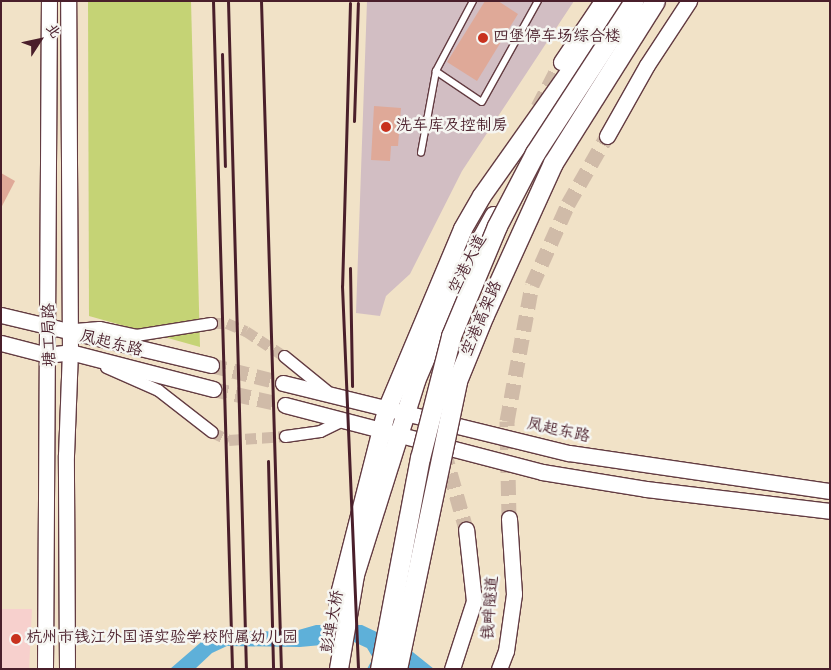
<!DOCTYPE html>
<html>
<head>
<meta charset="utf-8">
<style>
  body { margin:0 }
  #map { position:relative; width:831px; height:670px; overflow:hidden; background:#f1e2c7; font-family:Dekko,"LXGW WenKai TC",sans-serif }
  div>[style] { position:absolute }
  .built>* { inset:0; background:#f7d0cd }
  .industrial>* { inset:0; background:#d2bec3 }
  .green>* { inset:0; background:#c5d375 }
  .water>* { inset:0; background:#5eb0d9 }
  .building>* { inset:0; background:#dfa998 }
  .minor-tunnel>* { height:11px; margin-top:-5.5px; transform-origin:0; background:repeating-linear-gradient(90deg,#d0bba8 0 11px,transparent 0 16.5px) }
  .secondary-tunnel>* { height:15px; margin-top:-7.5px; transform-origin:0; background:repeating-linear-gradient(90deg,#d0bba8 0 15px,transparent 0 23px) }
  .roads { filter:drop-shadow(1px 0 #633c42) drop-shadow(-1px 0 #633c42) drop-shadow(0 1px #633c42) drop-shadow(0 -1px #633c42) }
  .service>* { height:5.5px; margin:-2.75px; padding:0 2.75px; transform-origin:2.75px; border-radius:2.75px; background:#fff }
  .minor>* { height:11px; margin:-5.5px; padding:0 5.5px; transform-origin:5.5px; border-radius:5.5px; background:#fff }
  .secondary>* { height:15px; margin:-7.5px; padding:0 7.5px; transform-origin:7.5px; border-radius:7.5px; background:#fff }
  .primary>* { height:18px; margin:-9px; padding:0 9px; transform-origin:9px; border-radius:9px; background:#fff }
  .rail>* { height:3px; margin:-1.5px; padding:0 1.5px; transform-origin:1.5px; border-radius:1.5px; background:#4a1f2b }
  .bridges { filter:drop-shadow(1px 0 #633c42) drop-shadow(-1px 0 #633c42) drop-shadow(0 1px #633c42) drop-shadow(0 -1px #633c42) }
  .trunk-bridge>* { height:19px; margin:-9.5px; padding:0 9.5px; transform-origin:9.5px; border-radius:9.5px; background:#fff }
  .dots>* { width:14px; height:14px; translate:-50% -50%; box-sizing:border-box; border:2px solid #f6f6f2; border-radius:50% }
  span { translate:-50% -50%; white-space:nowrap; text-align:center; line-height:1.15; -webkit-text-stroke:5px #f6f6f2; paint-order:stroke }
  .poi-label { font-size:16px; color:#4a1f2b }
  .left { translate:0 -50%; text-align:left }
  .street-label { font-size:16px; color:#4a1f2b }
  .frame { position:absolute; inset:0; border:2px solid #4a1f2b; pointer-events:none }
  .north { position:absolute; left:15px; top:15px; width:50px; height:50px; -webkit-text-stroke:4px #f6f6f2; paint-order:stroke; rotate:55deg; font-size:14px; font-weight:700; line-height:20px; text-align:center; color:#4a1f2b }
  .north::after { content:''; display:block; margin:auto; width:18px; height:22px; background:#4a1f2b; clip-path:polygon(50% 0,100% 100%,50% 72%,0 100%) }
</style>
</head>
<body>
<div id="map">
  <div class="built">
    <i style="clip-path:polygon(1px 609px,32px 609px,29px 669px,1px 669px)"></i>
  </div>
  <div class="industrial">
    <i style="clip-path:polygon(367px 1px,574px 1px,462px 171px,410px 274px,386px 296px,380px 316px,356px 313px)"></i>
  </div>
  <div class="green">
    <i style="clip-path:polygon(88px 1px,191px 1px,200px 347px,89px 316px)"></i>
  </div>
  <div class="water">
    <i style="clip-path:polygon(316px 625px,362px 625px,404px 645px,434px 669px,367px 669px,373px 658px,367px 648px,354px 642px,300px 647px,227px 646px,212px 653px,195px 669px,170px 669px,207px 637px,223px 632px,295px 631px)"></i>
  </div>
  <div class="building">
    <i style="clip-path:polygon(485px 1px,498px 1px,518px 14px,477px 81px,447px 62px)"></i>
    <i style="clip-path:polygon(374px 106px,401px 108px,398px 146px,391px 146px,390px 161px,371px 160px)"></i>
    <i style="clip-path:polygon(1px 173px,15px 181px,1px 208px)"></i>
  </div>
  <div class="minor-tunnel">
    <i style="left:211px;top:323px;width:16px"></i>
    <i style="left:227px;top:323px;width:21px;rotate:23deg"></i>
    <i style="left:246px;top:331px;width:45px;rotate:33.3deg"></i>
    <i style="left:212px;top:432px;width:19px;rotate:25deg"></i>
    <i style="left:229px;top:440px;width:56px;rotate:-4.1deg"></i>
  </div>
  <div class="secondary-tunnel">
    <i style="left:538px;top:107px;width:51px;rotate:-62.9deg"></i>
    <i style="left:211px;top:365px;width:74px;rotate:14deg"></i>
    <i style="left:213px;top:389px;width:74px;rotate:12.5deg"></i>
    <i style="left:444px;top:451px;width:81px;rotate:74.2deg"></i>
    <i style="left:509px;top:518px;width:97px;rotate:-91.2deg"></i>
    <i style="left:507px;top:421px;width:138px;rotate:-79.6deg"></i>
    <i style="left:532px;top:285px;width:89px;rotate:-66deg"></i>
    <i style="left:568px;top:204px;width:78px;rotate:-60.2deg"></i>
  </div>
  <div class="roads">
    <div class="service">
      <i style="left:436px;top:71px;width:55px;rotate:34deg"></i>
      <i style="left:482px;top:102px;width:115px;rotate:-61deg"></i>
      <i style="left:421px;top:153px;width:83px;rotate:-79.6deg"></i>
      <i style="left:436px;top:71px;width:79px;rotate:-62.1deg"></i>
    </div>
    <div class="minor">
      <i style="left:75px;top:329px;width:24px;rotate:-5deg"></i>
      <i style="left:99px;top:327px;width:38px;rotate:12deg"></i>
      <i style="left:136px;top:335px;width:76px;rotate:-9.1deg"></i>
      <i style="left:284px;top:356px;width:55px;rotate:39.1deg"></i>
      <i style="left:106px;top:367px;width:57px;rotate:23.9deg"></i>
      <i style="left:158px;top:390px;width:68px;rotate:37.9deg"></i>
      <i style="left:285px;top:436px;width:35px;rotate:-8deg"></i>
      <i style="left:320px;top:431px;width:25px;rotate:-26deg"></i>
    </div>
    <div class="secondary">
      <i style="left:561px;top:62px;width:73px;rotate:-56.1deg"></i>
      <i style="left:607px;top:136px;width:81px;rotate:-60.6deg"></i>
      <i style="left:647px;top:65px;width:77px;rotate:-56.7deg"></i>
      <i style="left:1px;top:315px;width:216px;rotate:13.4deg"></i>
      <i style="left:1px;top:343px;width:48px;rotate:14.6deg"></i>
      <i style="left:47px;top:355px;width:23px;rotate:-7deg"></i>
      <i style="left:70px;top:352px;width:148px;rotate:14.5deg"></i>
      <i style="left:283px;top:383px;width:294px;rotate:13.8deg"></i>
      <i style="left:569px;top:453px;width:264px;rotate:8.3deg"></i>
      <i style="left:285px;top:405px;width:266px;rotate:14.6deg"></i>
      <i style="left:542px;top:472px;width:105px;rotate:9.3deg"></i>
      <i style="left:646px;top:489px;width:185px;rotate:6.8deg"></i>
      <i style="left:45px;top:669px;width:668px;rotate:-89.66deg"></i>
      <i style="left:67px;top:669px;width:214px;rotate:-90.3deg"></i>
      <i style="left:66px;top:455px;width:103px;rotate:-87.8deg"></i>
      <i style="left:70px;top:352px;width:351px;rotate:-90.3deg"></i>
      <i style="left:452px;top:669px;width:71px;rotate:-72.1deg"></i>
      <i style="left:474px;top:601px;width:72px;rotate:-96.3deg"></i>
      <i style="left:499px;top:669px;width:19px;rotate:-69deg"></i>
      <i style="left:506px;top:651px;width:58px;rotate:-82deg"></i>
      <i style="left:514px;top:594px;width:76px;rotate:-93.8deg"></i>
    </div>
    <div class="primary">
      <i style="left:338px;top:602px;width:198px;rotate:-75.7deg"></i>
      <i style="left:387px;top:410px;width:196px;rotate:-67.2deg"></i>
      <i style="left:463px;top:229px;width:38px;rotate:-60deg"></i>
      <i style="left:482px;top:196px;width:239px;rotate:-54.7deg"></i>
      <i style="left:339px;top:669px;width:95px;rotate:-80.3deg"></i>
      <i style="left:355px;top:575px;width:203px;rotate:-72.5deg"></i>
      <i style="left:416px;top:381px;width:119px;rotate:-66.7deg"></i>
      <i style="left:463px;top:272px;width:64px;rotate:-61deg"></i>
    </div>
  </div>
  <div class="rail">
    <i style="left:213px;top:1px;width:668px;rotate:88.37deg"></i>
    <i style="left:228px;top:1px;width:668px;rotate:88.46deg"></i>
    <i style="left:261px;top:1px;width:668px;rotate:88.29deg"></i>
    <i style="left:350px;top:3px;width:283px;rotate:91.6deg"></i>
    <i style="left:342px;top:286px;width:383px;rotate:87.6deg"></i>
    <i style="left:222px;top:54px;width:112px;rotate:88.5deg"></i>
    <i style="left:354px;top:121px;width:118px;rotate:-88.1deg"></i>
    <i style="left:350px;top:268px;width:118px;rotate:89deg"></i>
    <i style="left:268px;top:461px;width:208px;rotate:88.6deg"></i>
  </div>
  <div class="bridges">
    <div class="trunk-bridge">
      <i style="left:380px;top:669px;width:215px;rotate:-79.3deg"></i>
      <i style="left:420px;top:458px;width:126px;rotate:-75.7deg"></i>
      <i style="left:451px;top:336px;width:119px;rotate:-67.3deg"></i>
      <i style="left:497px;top:226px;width:82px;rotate:-62.5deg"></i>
      <i style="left:535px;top:153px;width:181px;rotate:-56.9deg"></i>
      <i style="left:397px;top:669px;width:294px;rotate:-78.2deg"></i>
      <i style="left:457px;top:381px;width:71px;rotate:-67.8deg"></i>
      <i style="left:484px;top:315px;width:167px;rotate:-65.6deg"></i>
      <i style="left:553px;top:163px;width:191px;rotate:-57.8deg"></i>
    </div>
  </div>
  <div class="dots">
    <i style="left:483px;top:38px;background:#c8321e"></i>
    <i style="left:386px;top:127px;background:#c8321e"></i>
    <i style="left:16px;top:639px;background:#c8321e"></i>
  </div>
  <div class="poi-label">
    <span class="left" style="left:493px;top:38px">四堡停车场综合楼</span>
    <span class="left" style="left:396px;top:127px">洗车库及控制房</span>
    <span class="left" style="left:26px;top:639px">杭州市钱江外国语实验学校附属幼儿园</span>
  </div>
  <div class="street-label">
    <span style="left:469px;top:265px;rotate:-63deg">空港大道</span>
    <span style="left:483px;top:319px;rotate:-67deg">空港高架路</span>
    <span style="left:51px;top:335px;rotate:-91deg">塘工局路</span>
    <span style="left:111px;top:345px;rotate:14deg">凤起东路</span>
    <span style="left:558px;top:432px;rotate:12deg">凤起东路</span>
    <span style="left:492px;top:608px;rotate:-86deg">钱畔隧道</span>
    <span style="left:334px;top:622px;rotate:-80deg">彭埠大桥</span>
  </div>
  <div class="frame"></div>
  <div class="north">北</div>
</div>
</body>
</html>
